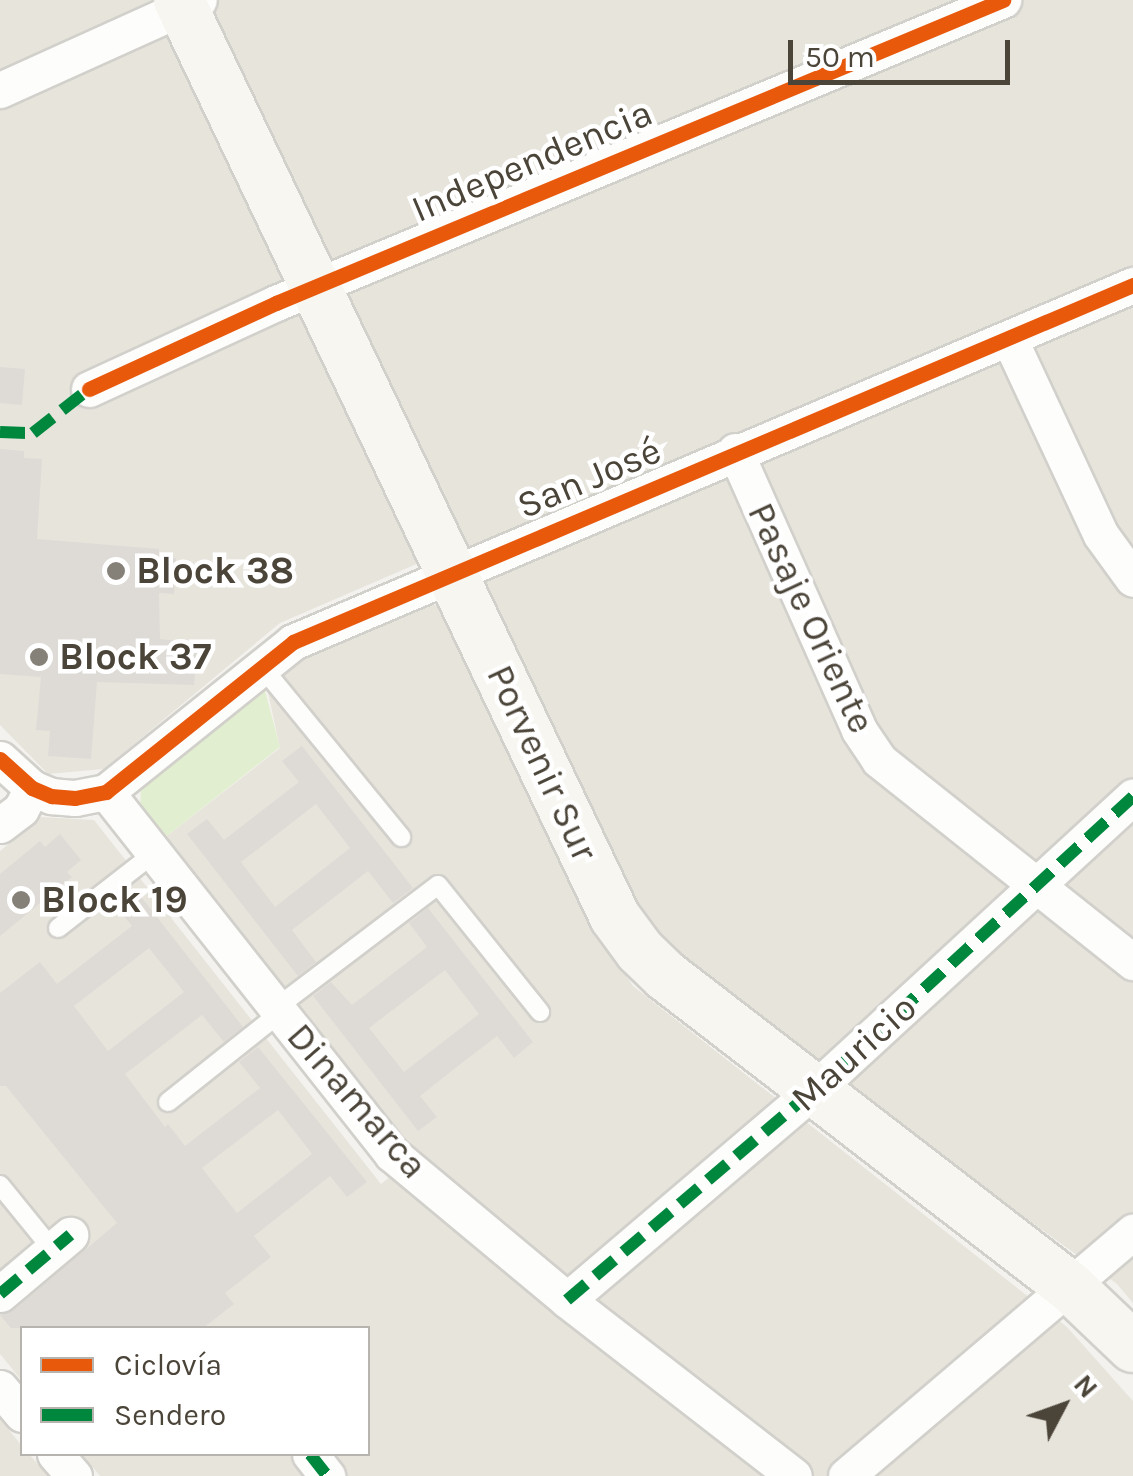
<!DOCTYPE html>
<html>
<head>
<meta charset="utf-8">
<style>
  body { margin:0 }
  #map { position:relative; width:1133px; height:1476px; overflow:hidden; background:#f4f2ee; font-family:Karla,sans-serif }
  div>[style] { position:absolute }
  .residential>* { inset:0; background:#e7e4dc }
  .green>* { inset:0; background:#e1eecf }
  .building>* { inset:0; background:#dedbd6 }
  .roads { filter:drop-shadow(2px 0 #d2d0cb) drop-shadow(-2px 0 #d2d0cb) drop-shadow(0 2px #d2d0cb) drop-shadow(0 -2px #d2d0cb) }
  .service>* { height:18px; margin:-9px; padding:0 9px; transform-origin:9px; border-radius:9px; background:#fdfdfc }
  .minor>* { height:35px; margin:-17.5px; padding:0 17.5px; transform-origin:17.5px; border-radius:17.5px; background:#fdfdfc }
  .secondary>* { height:50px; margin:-25px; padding:0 25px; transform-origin:25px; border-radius:25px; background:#f7f6f1 }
  .quiet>* { height:12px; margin-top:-6px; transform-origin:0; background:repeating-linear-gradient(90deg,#00873e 0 25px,transparent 0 37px) }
  .cycleway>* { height:15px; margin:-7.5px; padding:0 7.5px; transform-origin:7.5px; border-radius:7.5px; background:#e8590c }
  .dots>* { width:28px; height:28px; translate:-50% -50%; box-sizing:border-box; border:5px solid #fff; border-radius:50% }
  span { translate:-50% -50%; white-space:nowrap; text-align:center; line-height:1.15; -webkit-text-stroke:9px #fff; paint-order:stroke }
  .street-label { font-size:38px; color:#4b4439 }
  .poi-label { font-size:38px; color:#4b4439; font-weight:700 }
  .left { translate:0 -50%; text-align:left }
  .legend { position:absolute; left:20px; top:1326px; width:350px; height:130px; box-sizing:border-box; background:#fff; border:2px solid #b7b4b0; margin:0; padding:12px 18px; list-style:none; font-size:30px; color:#4b4439 }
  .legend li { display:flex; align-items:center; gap:20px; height:50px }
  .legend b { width:50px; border:2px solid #b7b4b0 }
  .north { position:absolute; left:1013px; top:1356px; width:100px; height:100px; -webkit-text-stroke:8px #fff; paint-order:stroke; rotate:49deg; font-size:28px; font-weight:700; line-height:40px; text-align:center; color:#4b4439 }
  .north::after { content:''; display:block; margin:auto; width:35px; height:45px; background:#4b4439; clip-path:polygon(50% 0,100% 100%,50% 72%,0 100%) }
  .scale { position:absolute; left:788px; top:40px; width:222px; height:45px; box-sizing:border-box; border:5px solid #4b4439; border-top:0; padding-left:12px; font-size:30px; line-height:35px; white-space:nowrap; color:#4b4439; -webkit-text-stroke:8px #fff; paint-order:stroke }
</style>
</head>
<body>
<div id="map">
  <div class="residential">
    <i style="clip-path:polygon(0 0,1133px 0,1133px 1303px,1117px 1284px,850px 1091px,658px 939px,640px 915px,465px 543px,280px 623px,104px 769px,48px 774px,0 725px)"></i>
    <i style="clip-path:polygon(426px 603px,439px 606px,613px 955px,633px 986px,1067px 1327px,1133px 1401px,1133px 1476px,100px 1476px,82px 1454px,368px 1454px,368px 1328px,22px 1328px,22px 1381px,0 1354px,0 851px,41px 817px,94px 820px,381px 1184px,414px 1157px,163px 839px,280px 748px,267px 688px,303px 658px)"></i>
    <i style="clip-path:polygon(0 1419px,22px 1446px,22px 1454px,29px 1454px,48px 1476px,0 1476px)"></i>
  </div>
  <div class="green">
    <i style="clip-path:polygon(264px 687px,280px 747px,163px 839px,140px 810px,141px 788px)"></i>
  </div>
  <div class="building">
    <i style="clip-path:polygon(0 367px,25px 369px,22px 405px,0 403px)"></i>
    <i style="clip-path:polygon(0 449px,24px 451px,24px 458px,42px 459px,37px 539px,159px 549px,159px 557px,176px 558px,174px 594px,159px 593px,160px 639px,180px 641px,179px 648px,197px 649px,194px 685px,97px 682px,91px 759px,48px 756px,50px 731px,36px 730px,41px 677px,0 674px)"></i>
    <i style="clip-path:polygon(evenodd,302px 746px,413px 888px,393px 903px,368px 871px,292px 930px,316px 962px,298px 976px,187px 834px,207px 819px,224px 840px,299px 782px,282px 761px,302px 746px,316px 804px,350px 848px,275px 907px,241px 862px,316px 804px)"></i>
    <i style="clip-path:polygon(60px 834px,81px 860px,67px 872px,72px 877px,0 936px,0 874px,40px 841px,45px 847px)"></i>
    <i style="clip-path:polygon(evenodd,135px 889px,243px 1027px,224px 1042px,202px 1015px,125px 1074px,165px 1127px,168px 1124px,185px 1146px,260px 1088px,239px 1062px,258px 1047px,367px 1182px,347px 1197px,330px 1176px,254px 1236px,271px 1257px,225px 1293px,234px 1304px,203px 1328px,11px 1328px,0 1315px,14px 1310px,117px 1223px,6px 1086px,0 1086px,0 993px,40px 962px,57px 984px,132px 926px,115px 905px,135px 889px,149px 948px,184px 992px,108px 1051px,74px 1006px,149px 948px,135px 889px,278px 1110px,312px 1154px,237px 1213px,202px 1168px,278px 1110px)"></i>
    <i style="clip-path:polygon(evenodd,428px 908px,533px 1042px,514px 1058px,497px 1036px,458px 1066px,420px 1096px,437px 1117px,418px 1131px,313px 996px,331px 982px,352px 1005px,427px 947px,409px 923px,428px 908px,445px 970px,479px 1014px,404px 1072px,369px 1028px,445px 970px)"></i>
  </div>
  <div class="roads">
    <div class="service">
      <i style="left:262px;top:667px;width:220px;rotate:50.7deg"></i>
      <i style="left:58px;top:928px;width:120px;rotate:-37.9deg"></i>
      <i style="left:276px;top:1008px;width:203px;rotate:-37.2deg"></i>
      <i style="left:438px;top:885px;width:163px;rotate:51.2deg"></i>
      <i style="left:168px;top:1102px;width:143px;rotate:-38.5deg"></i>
      <i style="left:0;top:1185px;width:82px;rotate:50.9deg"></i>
    </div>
    <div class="minor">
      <i style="left:0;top:90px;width:218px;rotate:-24.3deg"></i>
      <i style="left:1009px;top:338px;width:217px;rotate:65deg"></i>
      <i style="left:1101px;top:535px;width:54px;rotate:54deg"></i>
      <i style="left:89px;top:389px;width:206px;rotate:-24.7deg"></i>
      <i style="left:276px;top:303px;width:788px;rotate:-22.63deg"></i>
      <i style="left:735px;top:451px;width:305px;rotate:66deg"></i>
      <i style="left:859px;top:730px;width:36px;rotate:56deg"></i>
      <i style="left:879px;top:760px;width:325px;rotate:38.5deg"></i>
      <i style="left:0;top:759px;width:43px;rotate:42.2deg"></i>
      <i style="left:32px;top:788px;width:21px;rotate:23deg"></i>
      <i style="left:51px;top:796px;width:24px;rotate:5deg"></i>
      <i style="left:75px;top:798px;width:32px;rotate:-11deg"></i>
      <i style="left:106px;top:792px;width:240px;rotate:-38.7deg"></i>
      <i style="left:293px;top:642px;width:913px;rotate:-23.03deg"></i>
      <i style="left:106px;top:792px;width:461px;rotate:51.7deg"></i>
      <i style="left:392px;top:1154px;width:228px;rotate:39.8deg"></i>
      <i style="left:567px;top:1300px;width:287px;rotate:37.8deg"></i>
      <i style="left:0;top:825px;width:26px;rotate:-37deg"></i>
      <i style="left:21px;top:809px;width:24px;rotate:-62deg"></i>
      <i style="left:0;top:1294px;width:92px;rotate:-40.1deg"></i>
      <i style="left:567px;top:1300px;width:326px;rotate:-40.4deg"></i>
      <i style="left:815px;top:1089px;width:432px;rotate:-42.6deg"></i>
      <i style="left:0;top:1388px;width:34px;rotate:50deg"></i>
      <i style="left:55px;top:1454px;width:29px;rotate:49deg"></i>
      <i style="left:310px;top:1454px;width:28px;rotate:52deg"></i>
      <i style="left:846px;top:1476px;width:377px;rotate:-40.4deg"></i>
    </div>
    <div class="secondary">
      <i style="left:179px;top:0;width:1015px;rotate:64.57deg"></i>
      <i style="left:615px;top:917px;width:42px;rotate:53.7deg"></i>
      <i style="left:640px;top:951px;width:36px;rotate:44deg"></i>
      <i style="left:666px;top:976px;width:510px;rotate:37.59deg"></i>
      <i style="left:1070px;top:1287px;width:87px;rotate:43.6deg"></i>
    </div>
  </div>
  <div class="quiet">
    <i style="left:0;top:432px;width:33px;rotate:2deg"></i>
    <i style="left:33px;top:433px;width:71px;rotate:-38.2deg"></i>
    <i style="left:0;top:1294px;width:92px;rotate:-40.1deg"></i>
    <i style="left:567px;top:1300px;width:326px;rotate:-40.4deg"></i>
    <i style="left:815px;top:1089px;width:432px;rotate:-42.6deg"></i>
    <i style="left:310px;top:1454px;width:28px;rotate:52deg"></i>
  </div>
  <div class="cycleway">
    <i style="left:89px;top:389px;width:206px;rotate:-24.7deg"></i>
    <i style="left:276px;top:303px;width:788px;rotate:-22.63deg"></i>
    <i style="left:0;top:759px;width:43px;rotate:42.2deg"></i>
    <i style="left:32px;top:788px;width:21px;rotate:23deg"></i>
    <i style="left:51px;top:796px;width:24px;rotate:5deg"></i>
    <i style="left:75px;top:798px;width:32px;rotate:-11deg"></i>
    <i style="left:106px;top:792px;width:240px;rotate:-38.7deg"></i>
    <i style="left:293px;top:642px;width:913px;rotate:-23.03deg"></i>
  </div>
  <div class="dots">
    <i style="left:116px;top:571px;background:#868178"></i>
    <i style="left:39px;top:657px;background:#868178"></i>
    <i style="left:21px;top:900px;background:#868178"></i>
  </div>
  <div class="street-label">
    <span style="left:532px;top:161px;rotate:-23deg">Independencia</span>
    <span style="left:589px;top:478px;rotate:-23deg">San José</span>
    <span style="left:811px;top:618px;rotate:65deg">Pasaje Oriente</span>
    <span style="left:542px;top:763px;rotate:65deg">Porvenir Sur</span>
    <span style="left:854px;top:1053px;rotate:-42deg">Mauricio</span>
    <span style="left:357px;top:1101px;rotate:49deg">Dinamarca</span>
  </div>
  <div class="poi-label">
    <span class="left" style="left:136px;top:571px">Block 38</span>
    <span class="left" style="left:59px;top:657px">Block 37</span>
    <span class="left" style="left:41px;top:900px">Block 19</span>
  </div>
  <ul class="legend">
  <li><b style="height:12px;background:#e8590c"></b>Ciclovía</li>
  <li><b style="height:12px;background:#00873e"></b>Sendero</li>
  </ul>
  <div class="north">N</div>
  <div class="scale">50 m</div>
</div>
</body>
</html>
